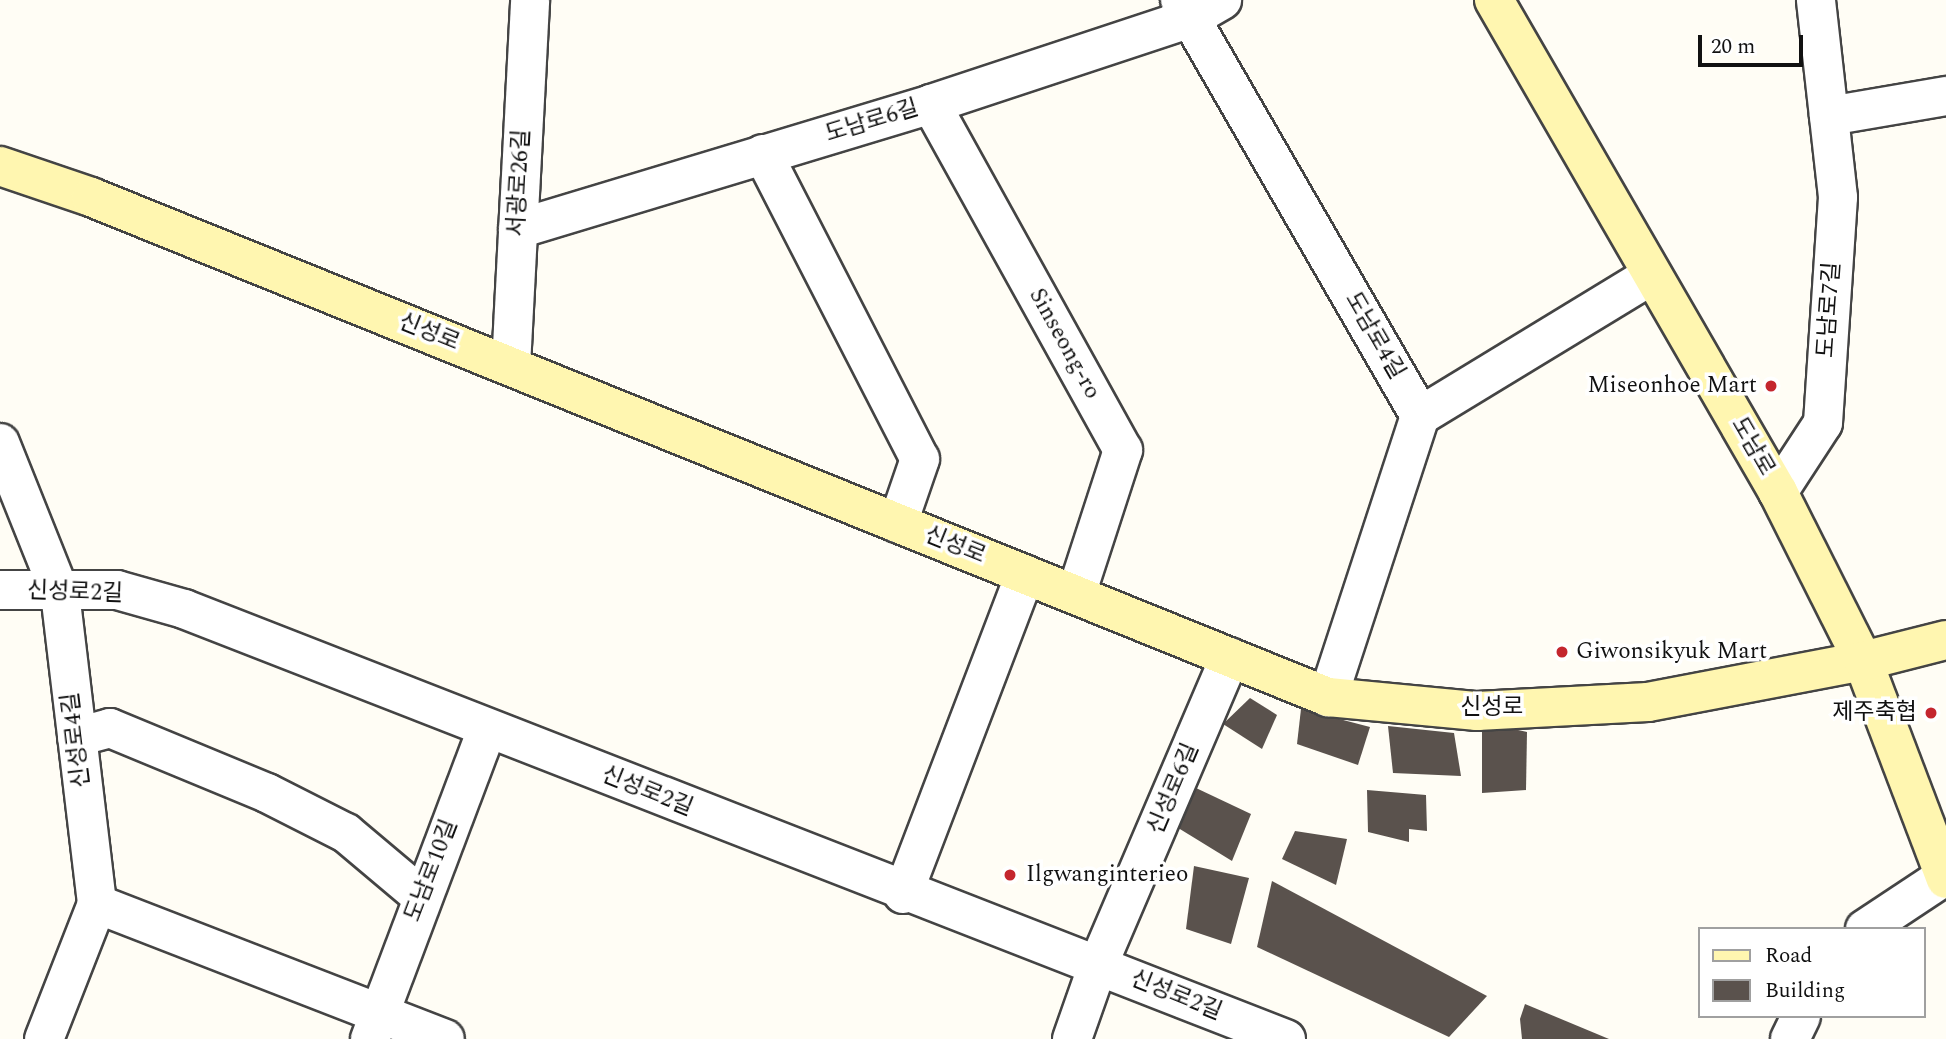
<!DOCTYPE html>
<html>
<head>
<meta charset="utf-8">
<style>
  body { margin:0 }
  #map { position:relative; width:1946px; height:1039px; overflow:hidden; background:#fffdf5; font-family:Spectral,"Noto Sans KR",serif }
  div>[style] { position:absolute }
  .building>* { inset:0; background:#5a524d }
  .roads { filter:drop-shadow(2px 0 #444) drop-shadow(-2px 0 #444) drop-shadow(0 2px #444) drop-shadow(0 -2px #444) }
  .street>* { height:38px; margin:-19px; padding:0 19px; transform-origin:19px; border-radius:19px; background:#fff }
  .secondary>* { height:38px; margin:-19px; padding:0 19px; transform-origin:19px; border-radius:19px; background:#fff6b0 }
  .dots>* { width:19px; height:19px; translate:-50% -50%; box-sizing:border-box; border:4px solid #fff; border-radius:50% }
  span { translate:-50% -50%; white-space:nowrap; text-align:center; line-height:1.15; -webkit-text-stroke:7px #fff; paint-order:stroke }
  .street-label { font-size:23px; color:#111 }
  .poi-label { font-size:23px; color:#111 }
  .right { translate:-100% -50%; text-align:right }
  .left { translate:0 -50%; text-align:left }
  .legend { position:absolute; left:1698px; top:927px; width:228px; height:91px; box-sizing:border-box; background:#fff; border:2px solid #a0a0a0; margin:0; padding:9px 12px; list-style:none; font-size:21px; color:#111 }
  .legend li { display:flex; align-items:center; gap:14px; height:35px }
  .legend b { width:35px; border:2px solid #a0a0a0 }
  .scale { position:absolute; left:1698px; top:35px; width:105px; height:32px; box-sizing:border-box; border:4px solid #111; border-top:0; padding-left:9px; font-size:21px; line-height:24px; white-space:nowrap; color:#111; -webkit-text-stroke:5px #fff; paint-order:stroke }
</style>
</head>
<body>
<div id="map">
  <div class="building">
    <i style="clip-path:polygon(1250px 698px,1277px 715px,1262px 749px,1223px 724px)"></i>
    <i style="clip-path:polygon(1301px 709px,1370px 727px,1358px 765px,1297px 744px)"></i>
    <i style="clip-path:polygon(1482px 722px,1527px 732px,1526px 790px,1482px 793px)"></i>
    <i style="clip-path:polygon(1388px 726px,1454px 733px,1461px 776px,1393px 773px)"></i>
    <i style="clip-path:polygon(1196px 788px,1251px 814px,1232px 861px,1175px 826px)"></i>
    <i style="clip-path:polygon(1367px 790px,1426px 795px,1427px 831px,1409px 829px,1409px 842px,1368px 832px)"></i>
    <i style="clip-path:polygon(1295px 831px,1347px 839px,1336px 885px,1282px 859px)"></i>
    <i style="clip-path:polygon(1194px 866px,1249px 878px,1231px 944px,1186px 929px)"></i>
    <i style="clip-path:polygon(1272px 881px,1487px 996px,1449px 1037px,1257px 947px)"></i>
    <i style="clip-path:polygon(1525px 1004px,1609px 1039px,1522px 1039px,1520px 1019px)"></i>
  </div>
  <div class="roads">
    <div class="street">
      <i style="left:1180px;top:0;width:480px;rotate:60deg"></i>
      <i style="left:1420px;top:416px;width:296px;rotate:108.1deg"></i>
      <i style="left:931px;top:104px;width:396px;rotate:61deg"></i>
      <i style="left:1123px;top:450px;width:152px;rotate:108deg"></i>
      <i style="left:1829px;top:116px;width:119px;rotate:-9.7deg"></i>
      <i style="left:763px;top:154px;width:343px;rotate:62.8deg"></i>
      <i style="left:920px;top:459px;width:68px;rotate:109deg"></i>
      <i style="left:518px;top:229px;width:432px;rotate:-16.8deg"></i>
      <i style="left:931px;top:104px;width:274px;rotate:-18.3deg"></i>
      <i style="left:1191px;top:18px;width:36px;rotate:-30deg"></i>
      <i style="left:511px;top:366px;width:366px;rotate:-87deg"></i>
      <i style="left:1420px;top:416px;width:271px;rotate:-31.3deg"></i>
      <i style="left:0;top:443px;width:162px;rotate:68.2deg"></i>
      <i style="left:60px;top:593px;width:313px;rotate:83.2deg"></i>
      <i style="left:97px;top:904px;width:145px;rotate:111.4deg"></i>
      <i style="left:1778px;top:492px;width:82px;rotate:-56.9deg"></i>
      <i style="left:1823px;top:423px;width:226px;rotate:-86.2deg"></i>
      <i style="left:1838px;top:197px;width:198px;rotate:-96.4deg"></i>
      <i style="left:0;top:590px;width:117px"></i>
      <i style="left:117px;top:590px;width:70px;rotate:15.8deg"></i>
      <i style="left:184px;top:609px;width:1183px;rotate:21.32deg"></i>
      <i style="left:77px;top:737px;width:34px;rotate:-15deg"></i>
      <i style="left:110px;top:728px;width:170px;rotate:22.5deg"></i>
      <i style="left:267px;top:793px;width:89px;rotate:26.9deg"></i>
      <i style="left:346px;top:833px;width:99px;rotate:40.1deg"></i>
      <i style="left:903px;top:894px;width:342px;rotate:-69.1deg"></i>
      <i style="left:97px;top:904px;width:373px;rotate:21.2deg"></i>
      <i style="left:1865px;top:929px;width:96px;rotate:-33.5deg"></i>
      <i style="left:370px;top:1039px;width:331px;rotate:-69.3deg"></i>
      <i style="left:1072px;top:1039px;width:78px;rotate:-70.6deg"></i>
      <i style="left:1098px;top:965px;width:335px;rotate:-66.8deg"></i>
      <i style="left:1790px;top:1039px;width:25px;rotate:-64deg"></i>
    </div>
    <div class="secondary">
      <i style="left:1494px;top:0;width:568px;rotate:60deg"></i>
      <i style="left:1778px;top:492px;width:189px;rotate:63.3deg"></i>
      <i style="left:1863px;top:661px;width:233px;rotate:69.2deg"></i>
      <i style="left:0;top:166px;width:96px;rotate:18.8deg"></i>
      <i style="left:91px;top:197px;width:1334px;rotate:22.01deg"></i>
      <i style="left:1328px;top:697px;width:150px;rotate:5.4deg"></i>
      <i style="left:1477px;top:711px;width:171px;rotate:-3deg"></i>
      <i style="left:1648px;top:702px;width:219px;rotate:-10.8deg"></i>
      <i style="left:1863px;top:661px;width:86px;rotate:-14.2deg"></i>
    </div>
  </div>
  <div class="dots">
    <i style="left:1771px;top:386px;background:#c4262e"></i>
    <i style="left:1562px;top:652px;background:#c4262e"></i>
    <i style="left:1931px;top:713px;background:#c4262e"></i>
    <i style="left:1010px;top:875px;background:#c4262e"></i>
  </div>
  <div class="street-label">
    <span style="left:872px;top:122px;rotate:-17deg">도남로6길</span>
    <span style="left:520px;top:183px;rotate:-87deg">서광로26길</span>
    <span style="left:1830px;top:310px;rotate:-86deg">도남로7길</span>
    <span style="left:429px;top:333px;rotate:22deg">신성로</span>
    <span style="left:1374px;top:336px;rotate:60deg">도남로4길</span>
    <span style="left:1064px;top:344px;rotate:61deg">Sinseong-ro</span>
    <span style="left:1752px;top:447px;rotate:60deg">도남로</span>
    <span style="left:955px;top:546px;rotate:22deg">신성로</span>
    <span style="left:75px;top:593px;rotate:2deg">신성로2길</span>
    <span style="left:1492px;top:708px">신성로</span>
    <span style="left:77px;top:740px;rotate:-97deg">신성로4길</span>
    <span style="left:1174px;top:789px;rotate:-67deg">신성로6길</span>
    <span style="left:647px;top:792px;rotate:22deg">신성로2길</span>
    <span style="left:432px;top:871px;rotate:-69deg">도남로10길</span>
    <span style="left:1176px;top:996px;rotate:22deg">신성로2길</span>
  </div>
  <div class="poi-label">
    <span class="right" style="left:1757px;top:386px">Miseonhoe Mart</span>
    <span class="left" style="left:1576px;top:652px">Giwonsikyuk Mart</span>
    <span class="right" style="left:1917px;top:713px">제주축협</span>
    <span class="left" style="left:1026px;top:875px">Ilgwanginterieo</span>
  </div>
  <ul class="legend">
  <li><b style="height:9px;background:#fff6b0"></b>Road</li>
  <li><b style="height:19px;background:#5a524d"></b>Building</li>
  </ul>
  <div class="scale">20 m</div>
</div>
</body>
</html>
